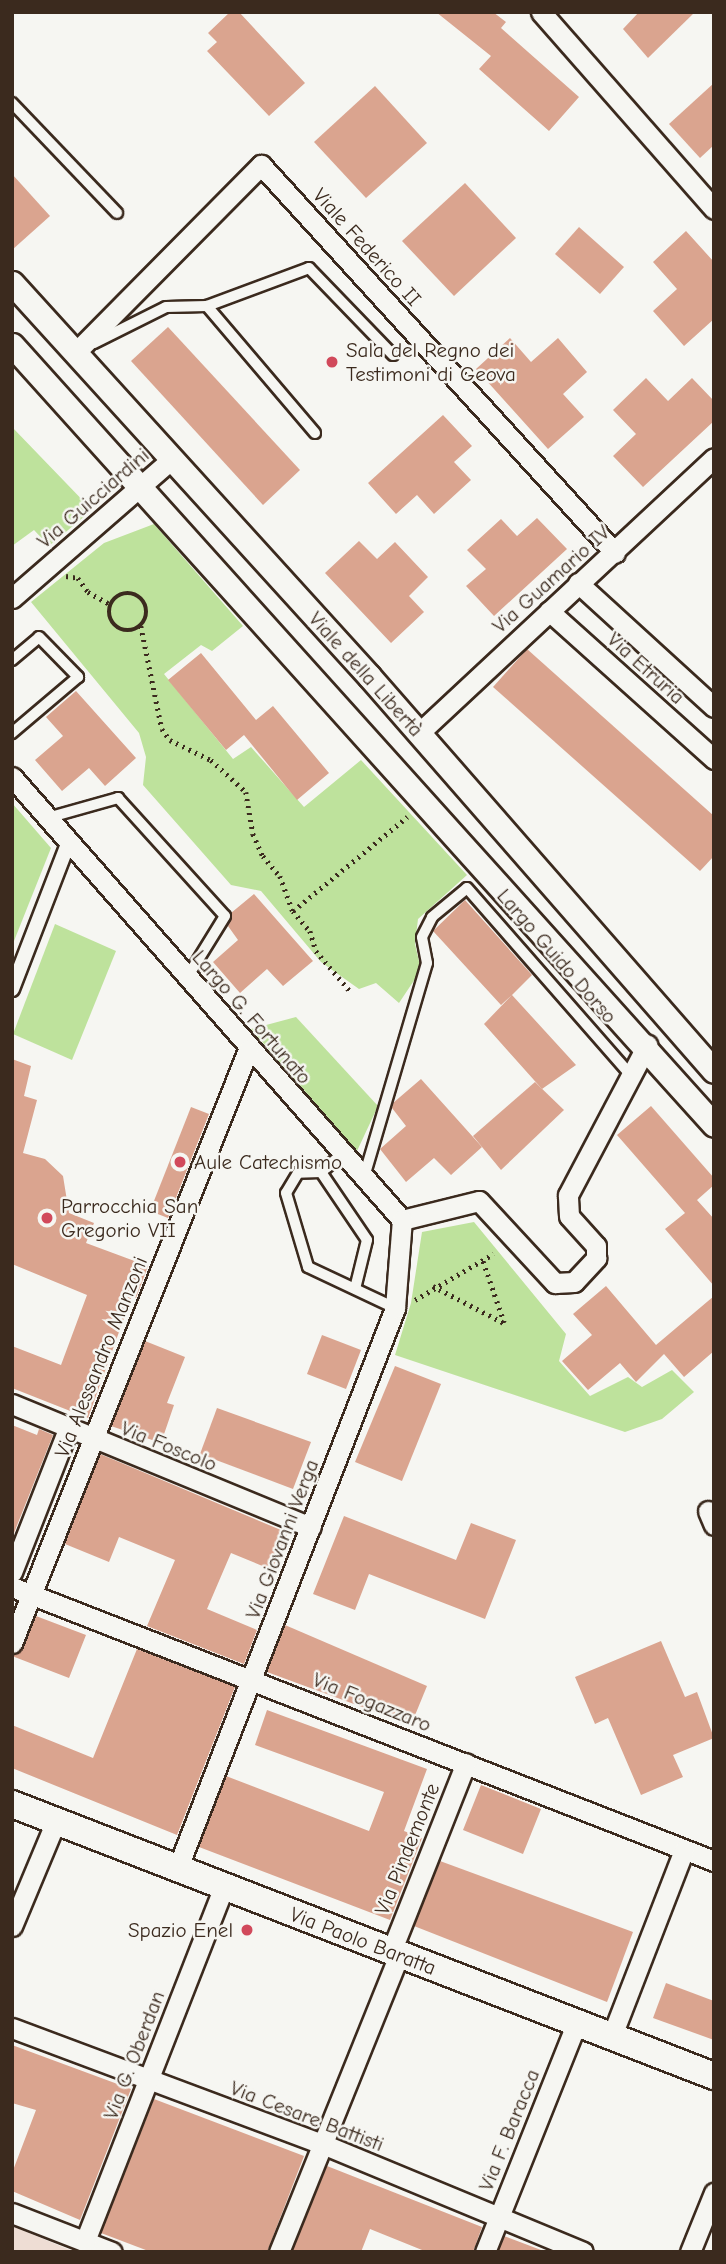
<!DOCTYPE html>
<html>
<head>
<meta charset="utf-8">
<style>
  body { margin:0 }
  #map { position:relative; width:726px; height:2264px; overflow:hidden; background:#f6f6f2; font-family:"Comic Neue",sans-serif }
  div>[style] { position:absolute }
  .built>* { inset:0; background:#eeddd4 }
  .green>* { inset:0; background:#bee29c }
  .building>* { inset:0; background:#daa48f }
  .path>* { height:4.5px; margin-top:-2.25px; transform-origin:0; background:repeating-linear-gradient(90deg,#3b2a1e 0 2px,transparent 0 7px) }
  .path>.ring { margin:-2.25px; padding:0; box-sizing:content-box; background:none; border:4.5px solid #3b2a1e; border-radius:50% }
  .roads { filter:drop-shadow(2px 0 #3b2a1e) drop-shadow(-2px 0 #3b2a1e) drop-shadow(0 2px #3b2a1e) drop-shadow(0 -2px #3b2a1e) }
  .service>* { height:10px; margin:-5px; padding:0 5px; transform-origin:5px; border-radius:5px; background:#f6f6f2 }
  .pedestrian>* { height:14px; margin:-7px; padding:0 7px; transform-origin:7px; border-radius:7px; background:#f6f6f2 }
  .minor>* { height:19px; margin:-9.5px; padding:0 9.5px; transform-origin:9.5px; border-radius:9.5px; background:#f6f6f2 }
  .tertiary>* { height:23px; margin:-11.5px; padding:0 11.5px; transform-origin:11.5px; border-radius:11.5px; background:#f6f6f2 }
  .secondary>* { height:26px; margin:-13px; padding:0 13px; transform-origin:13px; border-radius:13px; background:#f6f6f2 }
  .dots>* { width:19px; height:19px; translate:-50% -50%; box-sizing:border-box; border:4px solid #f6f6f2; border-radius:50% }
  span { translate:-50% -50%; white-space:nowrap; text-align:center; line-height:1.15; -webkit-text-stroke:5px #f6f6f2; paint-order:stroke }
  .street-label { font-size:21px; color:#3b2a1e }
  .poi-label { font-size:21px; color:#3b2a1e }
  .left { translate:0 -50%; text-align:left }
  .right { translate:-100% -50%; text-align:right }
  .frame { position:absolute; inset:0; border:14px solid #3b2a1e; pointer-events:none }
</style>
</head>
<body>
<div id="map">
  <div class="built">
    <i style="clip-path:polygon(12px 2226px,75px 2252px,12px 2252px)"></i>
  </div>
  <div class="green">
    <i style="clip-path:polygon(12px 427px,92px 510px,49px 546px,34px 530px,12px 546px)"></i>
    <i style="clip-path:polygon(154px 524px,243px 626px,212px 651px,201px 645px,164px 674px,233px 759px,251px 747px,304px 807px,361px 760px,467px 875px,418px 919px,415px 944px,421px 970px,399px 1003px,376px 983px,359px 989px,321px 962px,261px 891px,231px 885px,143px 785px,146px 757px,139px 733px,31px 602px,104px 543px)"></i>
    <i style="clip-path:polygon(12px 803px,51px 848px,12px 946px)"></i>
    <i style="clip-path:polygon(55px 924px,116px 951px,72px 1060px,13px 1034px)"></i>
    <i style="clip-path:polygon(296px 1017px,378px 1106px,357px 1151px,251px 1029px)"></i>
    <i style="clip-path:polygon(474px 1222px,566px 1334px,559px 1361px,590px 1396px,628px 1377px,642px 1387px,672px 1370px,694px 1392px,662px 1419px,625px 1432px,395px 1355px,411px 1303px,422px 1232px)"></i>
  </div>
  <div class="building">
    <i style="clip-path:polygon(230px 12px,239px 12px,305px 83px,269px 116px,207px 51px,217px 42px,208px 33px)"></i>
    <i style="clip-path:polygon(436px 12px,493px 12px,506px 22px,501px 28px,579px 97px,549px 131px,479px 69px,491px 56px)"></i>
    <i style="clip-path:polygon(639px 12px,695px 12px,648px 58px,623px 29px)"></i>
    <i style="clip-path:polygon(714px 83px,714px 145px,700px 158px,669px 124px)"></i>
    <i style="clip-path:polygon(375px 86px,427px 143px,366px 198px,314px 142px)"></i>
    <i style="clip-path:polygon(12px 174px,50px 216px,12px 250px)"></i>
    <i style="clip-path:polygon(465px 183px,516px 238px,454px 296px,402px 241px)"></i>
    <i style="clip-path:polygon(579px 227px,624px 267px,600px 294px,555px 254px)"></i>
    <i style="clip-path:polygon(686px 231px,714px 262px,714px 319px,684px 346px,653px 311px,677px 289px,653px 262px)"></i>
    <i style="clip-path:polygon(168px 327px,300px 470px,263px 505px,131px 361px)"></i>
    <i style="clip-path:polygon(510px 338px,531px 362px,558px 338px,587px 372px,563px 394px,584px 417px,548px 449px,476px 369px)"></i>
    <i style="clip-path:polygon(646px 378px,668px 401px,692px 378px,714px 401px,714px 421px,643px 487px,613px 456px,636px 434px,613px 410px)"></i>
    <i style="clip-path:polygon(443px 415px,472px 446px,454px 462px,471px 480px,434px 514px,417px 495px,396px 514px,368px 483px)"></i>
    <i style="clip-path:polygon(537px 518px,567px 549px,494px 616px,466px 586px,486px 569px,467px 550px,501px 519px,517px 536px)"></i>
    <i style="clip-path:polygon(359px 541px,377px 559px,395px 542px,428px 577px,409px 596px,424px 612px,391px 643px,325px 573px)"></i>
    <i style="clip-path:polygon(527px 649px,714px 816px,714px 856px,700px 871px,493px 687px)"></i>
    <i style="clip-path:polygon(201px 653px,256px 720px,273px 706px,329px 773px,297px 800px,244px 735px,226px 750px,168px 680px)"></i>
    <i style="clip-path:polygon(76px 691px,136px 758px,105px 786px,89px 768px,62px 791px,35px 760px,63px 736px,46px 717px)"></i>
    <i style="clip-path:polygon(254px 894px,313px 961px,283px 986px,267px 969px,240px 993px,213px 962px,238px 940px,228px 926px,231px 913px)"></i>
    <i style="clip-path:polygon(465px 900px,532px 975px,512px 995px,576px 1065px,542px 1089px,484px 1024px,512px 995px,501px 1005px,433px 931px)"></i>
    <i style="clip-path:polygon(12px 1059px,31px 1066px,24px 1096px,37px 1100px,23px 1153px,45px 1159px,63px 1176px,69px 1213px,94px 1223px,86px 1243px,148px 1266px,136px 1298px,132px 1296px,88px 1418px,12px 1388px,12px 1346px,61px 1365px,87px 1295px,12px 1264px)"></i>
    <i style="clip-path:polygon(421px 1079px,482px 1147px,451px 1175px,434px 1158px,406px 1182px,380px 1149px,406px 1126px,392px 1108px,393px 1103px)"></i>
    <i style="clip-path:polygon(535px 1082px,564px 1110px,501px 1170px,473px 1136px)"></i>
    <i style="clip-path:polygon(651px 1106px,714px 1178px,714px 1185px,697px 1200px,714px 1219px,714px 1286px,665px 1229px,685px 1213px,617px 1135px)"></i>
    <i style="clip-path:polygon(191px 1107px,209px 1114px,168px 1218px,150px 1211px)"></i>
    <i style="clip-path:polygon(606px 1286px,656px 1345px,714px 1296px,714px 1351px,684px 1377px,664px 1354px,636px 1382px,620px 1363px,588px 1390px,562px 1361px,592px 1335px,573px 1314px)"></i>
    <i style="clip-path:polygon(322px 1335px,361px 1350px,346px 1389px,307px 1374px)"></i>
    <i style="clip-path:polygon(145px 1341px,185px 1357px,167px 1403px,174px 1405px,161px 1443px,111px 1426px)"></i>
    <i style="clip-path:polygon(395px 1366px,441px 1384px,402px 1481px,355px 1462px)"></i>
    <i style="clip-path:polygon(217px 1408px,311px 1442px,293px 1489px,200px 1454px)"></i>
    <i style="clip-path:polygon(12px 1425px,37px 1435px,39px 1429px,53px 1435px,12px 1538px)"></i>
    <i style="clip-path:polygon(100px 1454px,288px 1533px,272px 1570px,231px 1553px,207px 1609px,257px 1630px,244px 1664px,147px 1626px,175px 1560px,119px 1537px,109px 1562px,65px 1544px)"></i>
    <i style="clip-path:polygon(344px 1516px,456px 1560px,471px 1523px,516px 1540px,485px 1619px,369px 1574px,355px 1610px,313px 1594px)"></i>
    <i style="clip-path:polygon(36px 1616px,86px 1635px,69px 1678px,12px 1656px,23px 1648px)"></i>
    <i style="clip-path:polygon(285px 1625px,427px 1686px,411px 1725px,267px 1672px)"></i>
    <i style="clip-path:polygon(661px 1641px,685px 1697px,697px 1692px,714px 1738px,673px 1755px,683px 1777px,641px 1795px,608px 1718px,595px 1724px,575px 1677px)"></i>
    <i style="clip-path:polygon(137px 1649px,235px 1687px,177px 1835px,12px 1768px,12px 1725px,93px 1758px)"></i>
    <i style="clip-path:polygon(267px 1710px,427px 1769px,404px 1831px,422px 1838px,390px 1920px,199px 1847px,226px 1776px,369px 1831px,384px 1792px,255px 1745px)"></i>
    <i style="clip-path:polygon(481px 1785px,541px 1809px,523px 1854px,463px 1830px)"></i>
    <i style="clip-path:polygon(440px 1861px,633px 1932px,607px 2002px,414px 1926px)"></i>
    <i style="clip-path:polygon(666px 1983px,714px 2001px,714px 2040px,653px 2018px)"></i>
    <i style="clip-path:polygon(12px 2045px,131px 2089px,80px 2220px,12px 2191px,12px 2173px,36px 2110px,12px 2103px)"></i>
    <i style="clip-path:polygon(154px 2099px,304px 2156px,267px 2252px,151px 2252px,101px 2233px)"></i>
    <i style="clip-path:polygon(327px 2166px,482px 2227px,473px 2252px,427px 2252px,370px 2229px,361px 2252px,292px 2252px)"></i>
    <i style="clip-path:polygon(504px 2236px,541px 2250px,540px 2252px,498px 2252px)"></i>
  </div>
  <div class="path">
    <i style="left:66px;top:576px;width:12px;rotate:9deg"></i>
    <i style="left:78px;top:578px;width:17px;rotate:54deg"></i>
    <i style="left:88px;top:592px;width:25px;rotate:29deg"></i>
    <i class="ring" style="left:109px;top:593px;width:33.5px;height:33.5px"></i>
    <i style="left:141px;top:626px;width:105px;rotate:78.5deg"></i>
    <i style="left:162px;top:729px;width:14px;rotate:54deg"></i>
    <i style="left:170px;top:740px;width:46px;rotate:26deg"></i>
    <i style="left:211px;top:760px;width:47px;rotate:42.4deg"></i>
    <i style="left:246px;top:792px;width:43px;rotate:80.5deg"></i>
    <i style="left:253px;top:834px;width:24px;rotate:66deg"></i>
    <i style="left:263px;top:856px;width:26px;rotate:50deg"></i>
    <i style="left:280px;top:876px;width:37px;rotate:70deg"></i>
    <i style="left:293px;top:911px;width:148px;rotate:-39.5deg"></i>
    <i style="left:293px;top:911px;width:26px;rotate:50deg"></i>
    <i style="left:310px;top:931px;width:21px;rotate:73deg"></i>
    <i style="left:316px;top:951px;width:52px;rotate:49.6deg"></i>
    <i style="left:433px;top:1286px;width:80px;rotate:27.5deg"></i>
    <i style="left:504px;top:1323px;width:68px;rotate:-109deg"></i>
    <i style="left:415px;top:1300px;width:91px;rotate:-30.5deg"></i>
  </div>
  <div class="roads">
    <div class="service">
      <i style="left:12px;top:103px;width:152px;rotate:46.3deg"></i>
      <i style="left:94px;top:343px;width:80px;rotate:-26.6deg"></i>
      <i style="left:166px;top:307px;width:41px;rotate:-1.4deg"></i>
      <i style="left:315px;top:433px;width:167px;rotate:-130.4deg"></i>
      <i style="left:207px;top:306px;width:109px;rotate:-20.4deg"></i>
      <i style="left:309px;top:268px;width:121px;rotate:46deg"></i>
      <i style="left:12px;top:660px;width:35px;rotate:-40deg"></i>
      <i style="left:39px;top:637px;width:56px;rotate:45.7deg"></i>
      <i style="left:78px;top:677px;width:87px;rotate:139.7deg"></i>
      <i style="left:47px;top:818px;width:74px;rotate:-15.7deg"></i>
      <i style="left:118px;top:798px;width:159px;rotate:47.8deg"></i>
      <i style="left:225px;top:916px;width:70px;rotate:121.7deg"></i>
      <i style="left:342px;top:1154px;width:28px;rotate:139deg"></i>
      <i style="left:321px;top:1172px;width:23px;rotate:178deg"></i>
      <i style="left:298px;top:1173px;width:23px;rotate:121deg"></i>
      <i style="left:286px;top:1193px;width:77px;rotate:73.4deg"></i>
      <i style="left:308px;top:1267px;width:96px;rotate:25.2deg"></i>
      <i style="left:321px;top:1172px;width:82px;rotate:55.9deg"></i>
      <i style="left:367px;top:1240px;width:50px;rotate:103.8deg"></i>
      <i style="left:364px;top:1177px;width:223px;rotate:-73.6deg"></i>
      <i style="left:427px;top:963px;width:26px;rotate:-101deg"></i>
      <i style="left:422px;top:937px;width:22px;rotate:-63deg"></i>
      <i style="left:432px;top:917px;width:45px;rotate:-39.6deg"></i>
      <i style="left:467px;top:888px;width:246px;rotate:48.8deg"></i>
    </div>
    <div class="pedestrian">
      <i style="left:12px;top:989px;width:159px;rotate:-68.9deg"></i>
    </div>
    <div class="minor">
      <i style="left:541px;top:12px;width:262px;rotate:48.7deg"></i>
      <i style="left:77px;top:351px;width:262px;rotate:-45.3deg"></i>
      <i style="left:261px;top:165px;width:525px;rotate:47.62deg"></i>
      <i style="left:578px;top:583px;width:184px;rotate:42.4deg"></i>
      <i style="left:12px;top:598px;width:212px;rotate:-41deg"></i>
      <i style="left:549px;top:611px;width:222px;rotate:41.9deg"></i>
      <i style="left:419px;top:733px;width:403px;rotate:-43deg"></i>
      <i style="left:12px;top:777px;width:590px;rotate:48.64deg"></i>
      <i style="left:402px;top:1220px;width:79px;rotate:-13.9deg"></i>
      <i style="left:479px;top:1201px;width:112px;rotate:47.2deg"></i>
      <i style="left:555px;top:1283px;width:19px;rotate:-3deg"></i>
      <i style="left:574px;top:1282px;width:33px;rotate:-47deg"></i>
      <i style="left:596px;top:1258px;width:12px;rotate:-90deg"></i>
      <i style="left:596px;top:1246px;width:40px;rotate:-132deg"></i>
      <i style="left:569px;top:1216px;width:21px;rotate:-93deg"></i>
      <i style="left:568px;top:1195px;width:170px;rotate:-62.2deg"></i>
      <i style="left:12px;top:1404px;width:323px;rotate:22.4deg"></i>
      <i style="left:708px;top:1511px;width:15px;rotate:67deg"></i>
      <i style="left:12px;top:1572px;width:154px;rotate:-68.6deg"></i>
      <i style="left:12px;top:1587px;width:754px;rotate:21.32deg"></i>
      <i style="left:12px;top:1643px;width:638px;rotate:-68.3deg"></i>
      <i style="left:178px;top:1867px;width:600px;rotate:-68.78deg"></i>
      <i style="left:395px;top:1308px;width:88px;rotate:-85.5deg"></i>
      <i style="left:12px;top:1926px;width:114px;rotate:-67.3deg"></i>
      <i style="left:391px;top:1952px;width:203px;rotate:-68.4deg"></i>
      <i style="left:12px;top:2028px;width:334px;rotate:20.5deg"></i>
      <i style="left:325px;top:2145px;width:279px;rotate:22.5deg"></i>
      <i style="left:611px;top:2038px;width:202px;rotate:-68.8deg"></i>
      <i style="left:12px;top:2213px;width:107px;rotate:21.3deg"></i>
      <i style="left:85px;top:2241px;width:381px;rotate:-68.6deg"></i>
      <i style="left:279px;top:2252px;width:320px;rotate:-68deg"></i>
      <i style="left:485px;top:2252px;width:245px;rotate:-68.2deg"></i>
      <i style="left:690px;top:2252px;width:64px;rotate:-67.9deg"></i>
    </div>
    <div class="tertiary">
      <i style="left:12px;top:283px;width:531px;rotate:47.75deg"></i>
      <i style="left:369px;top:676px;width:524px;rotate:48.87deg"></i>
      <i style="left:12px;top:345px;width:1049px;rotate:48.01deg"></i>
    </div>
    <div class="secondary">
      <i style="left:12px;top:1804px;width:753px;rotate:21.18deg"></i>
    </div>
  </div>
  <div class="dots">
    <i style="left:332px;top:362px;background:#d1495b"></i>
    <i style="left:180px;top:1162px;background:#d1495b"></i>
    <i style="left:47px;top:1218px;background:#d1495b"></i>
    <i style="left:247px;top:1930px;background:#d1495b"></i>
  </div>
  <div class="street-label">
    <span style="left:367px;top:247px;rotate:48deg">Viale Federico II</span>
    <span style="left:93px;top:498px;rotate:-41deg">Via Guicciardini</span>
    <span style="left:551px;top:579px;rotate:-42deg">Via Guamario IV</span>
    <span style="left:646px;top:668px;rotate:42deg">Via Etruria</span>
    <span style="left:366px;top:674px;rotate:48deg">Viale della Libertà</span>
    <span style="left:557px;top:956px;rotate:49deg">Largo Guido Dorso</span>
    <span style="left:252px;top:1017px;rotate:49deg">Largo G. Fortunato</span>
    <span style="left:101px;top:1357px;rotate:-68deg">Via Alessandro Manzoni</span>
    <span style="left:169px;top:1446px;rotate:22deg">Via Foscolo</span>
    <span style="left:282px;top:1539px;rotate:-69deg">Via Giovanni Verga</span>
    <span style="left:372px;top:1702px;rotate:22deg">Via Fogazzaro</span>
    <span style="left:407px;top:1849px;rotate:-68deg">Via Pindemonte</span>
    <span style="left:363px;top:1941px;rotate:21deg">Via Paolo Baratta</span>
    <span style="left:134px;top:2055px;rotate:-69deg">Via G. Oberdan</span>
    <span style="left:307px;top:2116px;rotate:21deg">Via Cesare Battisti</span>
    <span style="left:509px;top:2130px;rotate:-68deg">Via F. Baracca</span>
  </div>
  <div class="poi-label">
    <span class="left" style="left:346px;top:362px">Sala del Regno dei<br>Testimoni di Geova</span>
    <span class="left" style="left:194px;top:1162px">Aule Catechismo</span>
    <span class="left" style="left:61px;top:1218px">Parrocchia San<br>Gregorio VII</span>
    <span class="right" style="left:233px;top:1930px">Spazio Enel</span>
  </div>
  <div class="frame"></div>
</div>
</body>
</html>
